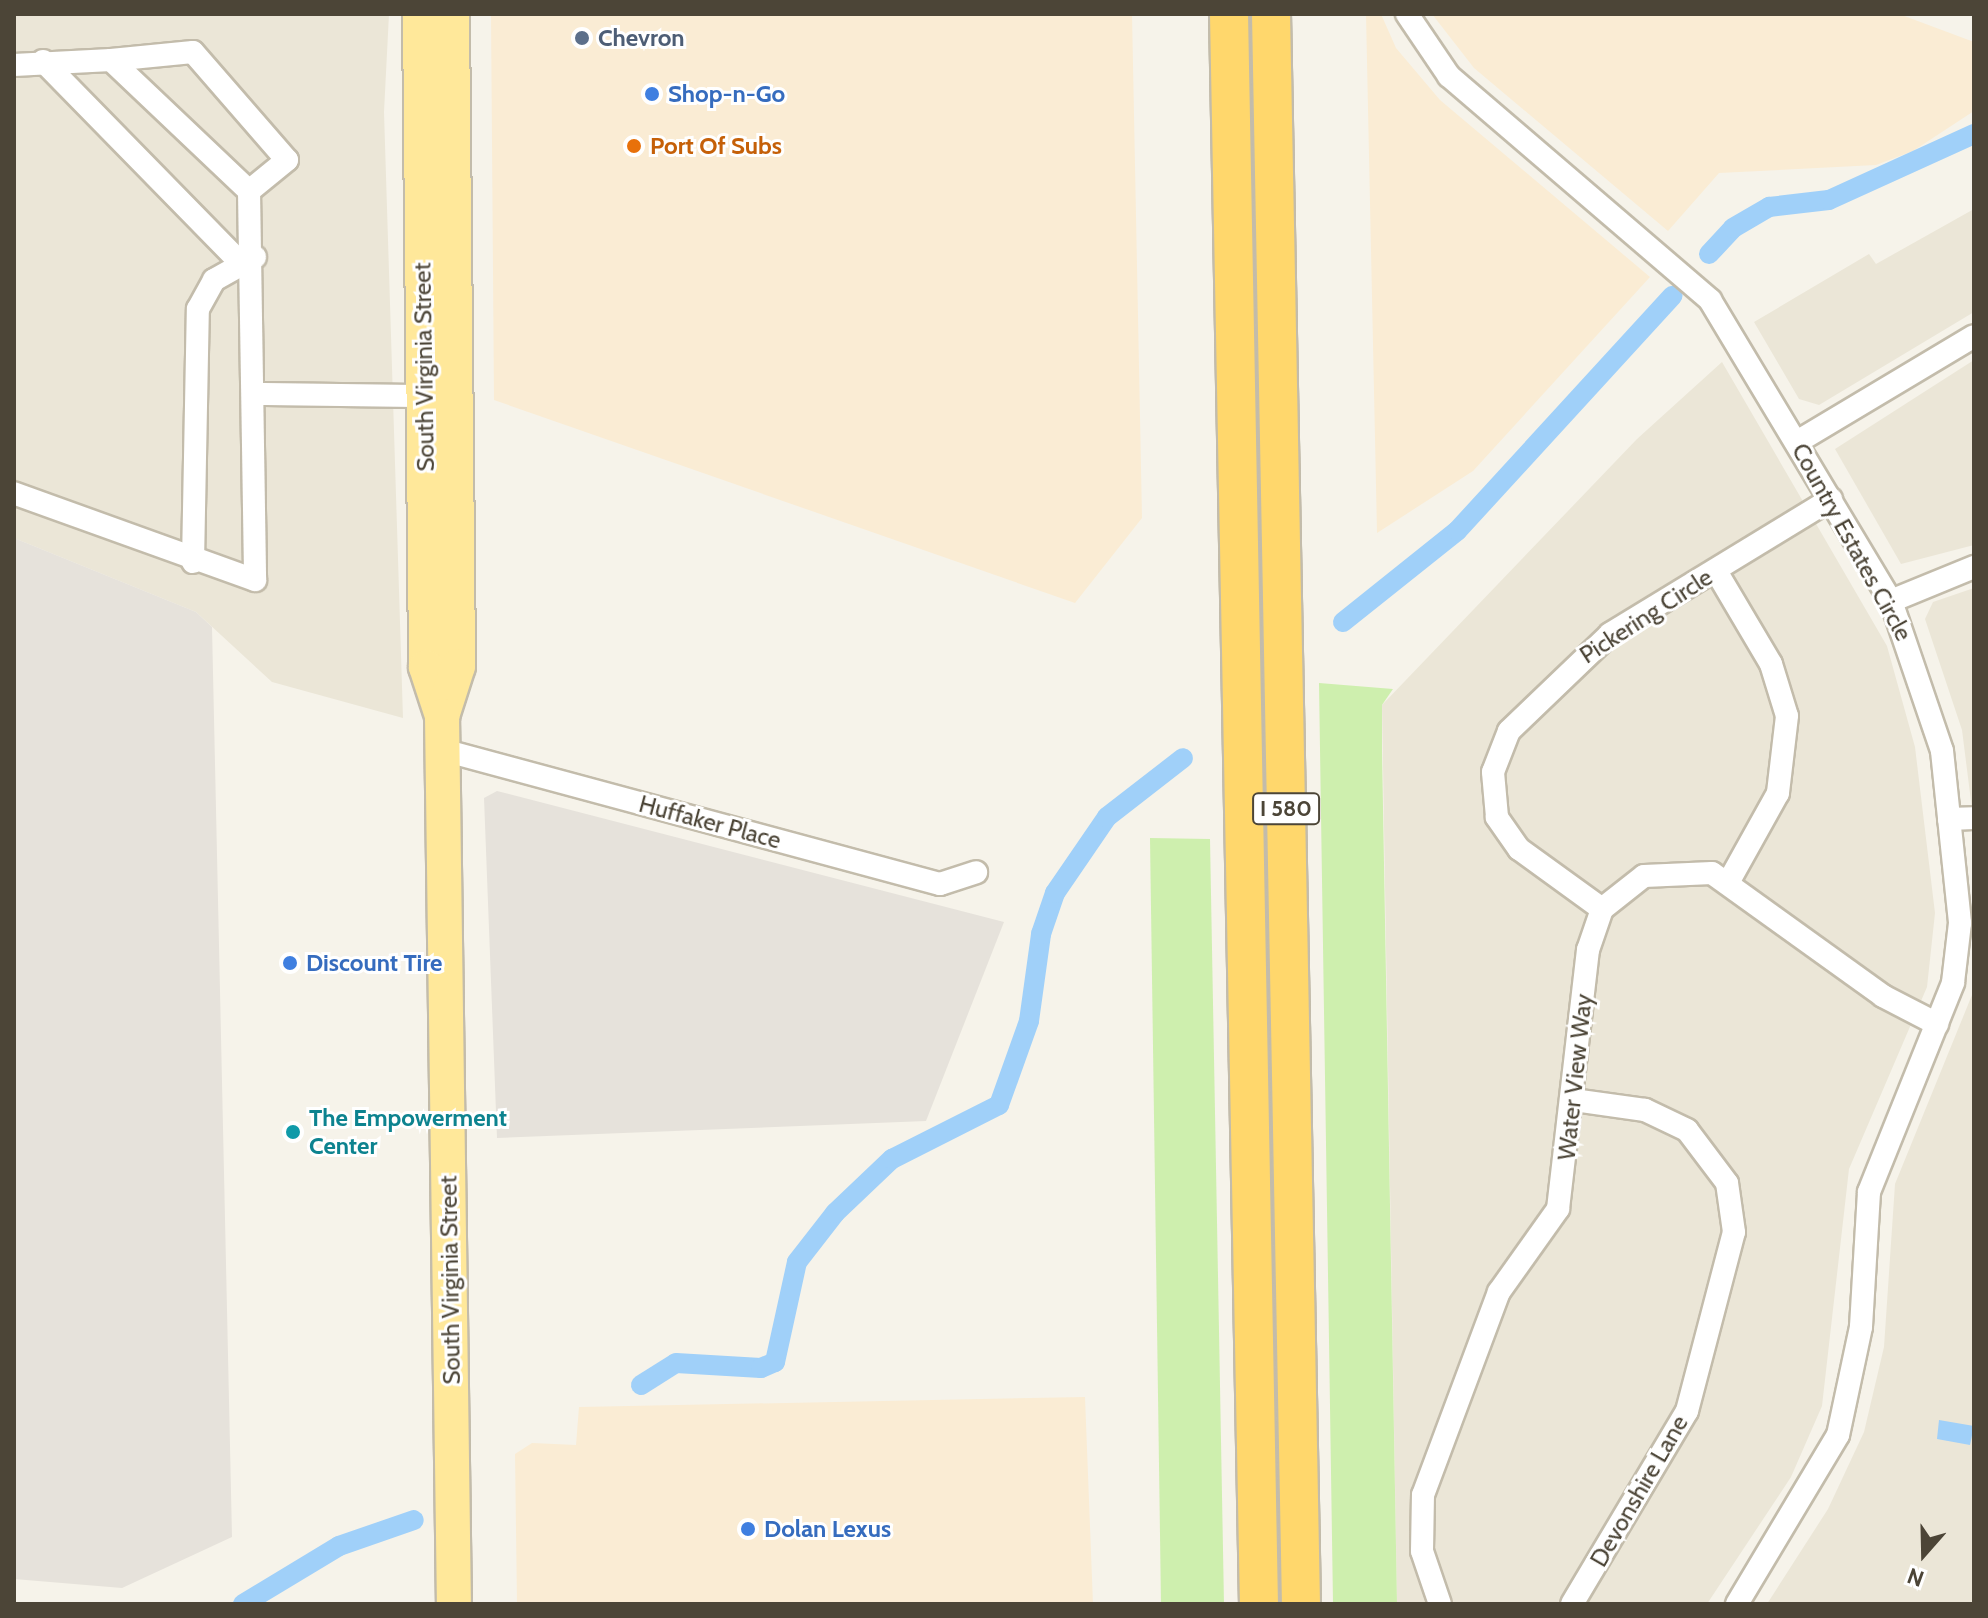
<!DOCTYPE html>
<html>
<head>
<meta charset="utf-8">
<style>
  body { margin:0 }
  #map { position:relative; width:1988px; height:1618px; overflow:hidden; background:#f6f3ea; font-family:Cabin,sans-serif }
  div>[style] { position:absolute }
  .residential>* { inset:0; background:#ebe6d7 }
  .commercial>* { inset:0; background:#faecd4 }
  .industrial>* { inset:0; background:#e6e2db }
  .green>* { inset:0; background:#ceefae }
  .water>* { inset:0; background:#a0d0f9 }
  .canal>* { height:20px; margin:-10px; padding:0 10px; transform-origin:10px; border-radius:10px; background:#a0d0f9 }
  .roads { filter:drop-shadow(2px 0 #c3bcab) drop-shadow(-2px 0 #c3bcab) drop-shadow(0 2px #c3bcab) drop-shadow(0 -2px #c3bcab) }
  .minor>* { height:22px; margin:-11px; padding:0 11px; transform-origin:11px; border-radius:11px; background:#fff }
  .primary>* { height:34px; margin:-17px; padding:0 17px; transform-origin:17px; border-radius:17px; background:#ffe89a }
  .motorway>* { height:38px; margin:-19px; padding:0 19px; transform-origin:19px; border-radius:19px; background:#ffd76c }
  .dots>* { width:22px; height:22px; translate:-50% -50%; box-sizing:border-box; border:4px solid #fff; border-radius:50% }
  span { translate:-50% -50%; white-space:nowrap; text-align:center; line-height:1.15; -webkit-text-stroke:6px #fff; paint-order:stroke }
  .shield-label span { padding:2px 6px; background:#fff; border:2px solid; border-radius:6px; -webkit-text-stroke-width:0 }
  .shield-label { font-size:22px; color:#4c4537; font-weight:700 }
  .service-label { font-size:24px; color:#4e5e75; font-weight:700 }
  .left { translate:0 -50%; text-align:left }
  .shop-label { font-size:24px; color:#366cbe; font-weight:700 }
  .food-label { font-size:24px; color:#c56008; font-weight:700 }
  .street-label { font-size:24px; color:#4c4537 }
  .culture-label { font-size:24px; color:#0d838f; font-weight:700 }
  .frame { position:absolute; inset:0; border:16px solid #4c4537; pointer-events:none }
  .north { position:absolute; left:1884px; top:1514px; width:80px; height:80px; -webkit-text-stroke:6px #fff; paint-order:stroke; rotate:200deg; font-size:22px; font-weight:700; line-height:32px; text-align:center; color:#4c4537 }
  .north::after { content:''; display:block; margin:auto; width:28px; height:36px; background:#4c4537; clip-path:polygon(50% 0,100% 100%,50% 72%,0 100%) }
</style>
</head>
<body>
<div id="map">
  <div class="residential">
    <i style="clip-path:polygon(14px 14px,389px 14px,384px 112px,403px 718px,272px 682px,196px 612px,14px 538px)"></i>
    <i style="clip-path:polygon(1974px 209px,1974px 312px,1819px 405px,1799px 399px,1754px 322px,1869px 254px,1876px 264px)"></i>
    <i style="clip-path:polygon(1974px 360px,1974px 545px,1901px 564px,1835px 449px)"></i>
    <i style="clip-path:polygon(1722px 362px,1887px 646px,1915px 747px,1935px 913px,1927px 987px,1849px 1169px,1822px 1406px,1791px 1477px,1707px 1604px,1397px 1604px,1382px 705px,1637px 439px)"></i>
    <i style="clip-path:polygon(1974px 588px,1974px 825px,1962px 730px,1925px 619px,1933px 602px)"></i>
    <i style="clip-path:polygon(1974px 990px,1974px 1604px,1767px 1604px,1828px 1509px,1864px 1432px,1884px 1347px,1895px 1184px)"></i>
  </div>
  <div class="commercial">
    <i style="clip-path:polygon(491px 14px,1132px 14px,1142px 518px,1075px 603px,494px 400px)"></i>
    <i style="clip-path:polygon(1366px 14px,1381px 14px,1396px 48px,1440px 100px,1650px 277px,1473px 471px,1377px 533px)"></i>
    <i style="clip-path:polygon(1432px 14px,1899px 14px,1974px 42px,1974px 111px,1913px 151px,1876px 165px,1719px 173px,1668px 231px,1474px 68px)"></i>
    <i style="clip-path:polygon(1085px 1397px,1093px 1604px,517px 1604px,515px 1454px,532px 1443px,576px 1445px,579px 1407px)"></i>
  </div>
  <div class="industrial">
    <i style="clip-path:polygon(14px 538px,196px 612px,212px 627px,232px 1537px,122px 1588px,14px 1579px)"></i>
    <i style="clip-path:polygon(497px 791px,1004px 922px,926px 1121px,497px 1138px,484px 798px)"></i>
  </div>
  <div class="green">
    <i style="clip-path:polygon(1319px 683px,1393px 689px,1382px 705px,1382px 750px,1397px 1604px,1333px 1604px)"></i>
    <i style="clip-path:polygon(1150px 838px,1210px 839px,1224px 1604px,1161px 1604px)"></i>
  </div>
  <div class="water">
    <i style="clip-path:polygon(1939px 1420px,1974px 1426px,1970px 1445px,1937px 1439px)"></i>
  </div>
  <div class="canal">
    <i style="left:1709px;top:254px;width:35px;rotate:-47deg"></i>
    <i style="left:1733px;top:228px;width:42px;rotate:-30.3deg"></i>
    <i style="left:1769px;top:207px;width:60px;rotate:-6.7deg"></i>
    <i style="left:1829px;top:200px;width:159px;rotate:-24.5deg"></i>
    <i style="left:1343px;top:622px;width:146px;rotate:-38.6deg"></i>
    <i style="left:1457px;top:531px;width:319px;rotate:-47.5deg"></i>
    <i style="left:641px;top:1385px;width:41px;rotate:-32.2deg"></i>
    <i style="left:676px;top:1363px;width:85px;rotate:3.4deg"></i>
    <i style="left:761px;top:1368px;width:15px;rotate:-23deg"></i>
    <i style="left:775px;top:1362px;width:102px;rotate:-77.6deg"></i>
    <i style="left:797px;top:1262px;width:62px;rotate:-52.2deg"></i>
    <i style="left:835px;top:1213px;width:79px;rotate:-43.5deg"></i>
    <i style="left:892px;top:1159px;width:120px;rotate:-26.8deg"></i>
    <i style="left:999px;top:1105px;width:89px;rotate:-70.3deg"></i>
    <i style="left:1029px;top:1021px;width:88px;rotate:-82.1deg"></i>
    <i style="left:1041px;top:934px;width:43px;rotate:-71.1deg"></i>
    <i style="left:1055px;top:893px;width:92px;rotate:-55.6deg"></i>
    <i style="left:1107px;top:817px;width:96px;rotate:-37.8deg"></i>
    <i style="left:243px;top:1604px;width:112px;rotate:-31.1deg"></i>
    <i style="left:339px;top:1546px;width:79px;rotate:-19.1deg"></i>
  </div>
  <div class="roads">
    <div class="minor">
      <i style="left:1407px;top:14px;width:75px;rotate:55.9deg"></i>
      <i style="left:1449px;top:76px;width:344px;rotate:40.6deg"></i>
      <i style="left:1710px;top:300px;width:351px;rotate:59deg"></i>
      <i style="left:1891px;top:601px;width:158px;rotate:71.2deg"></i>
      <i style="left:1942px;top:751px;width:173px;rotate:84deg"></i>
      <i style="left:1960px;top:923px;width:60px;rotate:96.7deg"></i>
      <i style="left:1953px;top:983px;width:225px;rotate:111.9deg"></i>
      <i style="left:1869px;top:1192px;width:135px;rotate:93.4deg"></i>
      <i style="left:1861px;top:1327px;width:110px;rotate:102deg"></i>
      <i style="left:1838px;top:1435px;width:197px;rotate:120.9deg"></i>
      <i style="left:111px;top:60px;width:82px;rotate:-5.6deg"></i>
      <i style="left:193px;top:52px;width:143px;rotate:49deg"></i>
      <i style="left:287px;top:160px;width:49px;rotate:140.8deg"></i>
      <i style="left:43px;top:61px;width:283px;rotate:45.6deg"></i>
      <i style="left:14px;top:65px;width:97px;rotate:-3deg"></i>
      <i style="left:111px;top:60px;width:190px;rotate:43.5deg"></i>
      <i style="left:249px;top:191px;width:389px;rotate:89.1deg"></i>
      <i style="left:255px;top:580px;width:256px;rotate:-160.2deg"></i>
      <i style="left:257px;top:394px;width:167px;rotate:0.7deg"></i>
      <i style="left:1797px;top:442px;width:206px;rotate:-30.9deg"></i>
      <i style="left:193px;top:562px;width:253px;rotate:-88.9deg"></i>
      <i style="left:198px;top:309px;width:33px;rotate:-61deg"></i>
      <i style="left:214px;top:280px;width:47px;rotate:-29.3deg"></i>
      <i style="left:1716px;top:571px;width:108px;rotate:59.4deg"></i>
      <i style="left:1771px;top:664px;width:54px;rotate:72.9deg"></i>
      <i style="left:1787px;top:716px;width:78px;rotate:96.7deg"></i>
      <i style="left:1778px;top:793px;width:101px;rotate:119.1deg"></i>
      <i style="left:1891px;top:601px;width:90px;rotate:-22.3deg"></i>
      <i style="left:443px;top:750px;width:515px;rotate:15.09deg"></i>
      <i style="left:940px;top:884px;width:38px;rotate:-18deg"></i>
      <i style="left:1949px;top:819px;width:25px;rotate:-2deg"></i>
      <i style="left:1602px;top:909px;width:102px;rotate:-144.1deg"></i>
      <i style="left:1519px;top:849px;width:39px;rotate:-125deg"></i>
      <i style="left:1497px;top:817px;width:45px;rotate:-95.1deg"></i>
      <i style="left:1493px;top:772px;width:44px;rotate:-68.7deg"></i>
      <i style="left:1509px;top:731px;width:140px;rotate:-43.8deg"></i>
      <i style="left:1610px;top:634px;width:259px;rotate:-31.4deg"></i>
      <i style="left:1440px;top:1604px;width:56px;rotate:-108.8deg"></i>
      <i style="left:1422px;top:1551px;width:56px;rotate:-89deg"></i>
      <i style="left:1423px;top:1495px;width:217px;rotate:-69.5deg"></i>
      <i style="left:1499px;top:1292px;width:102px;rotate:-54.6deg"></i>
      <i style="left:1558px;top:1209px;width:261px;rotate:-83.4deg"></i>
      <i style="left:1588px;top:950px;width:43px;rotate:-71.1deg"></i>
      <i style="left:1602px;top:909px;width:53px;rotate:-38.2deg"></i>
      <i style="left:1644px;top:876px;width:68px;rotate:-2.5deg"></i>
      <i style="left:1712px;top:873px;width:211px;rotate:35.7deg"></i>
      <i style="left:1883px;top:996px;width:61px;rotate:27.4deg"></i>
      <i style="left:1572px;top:1604px;width:225px;rotate:-59.2deg"></i>
      <i style="left:1687px;top:1411px;width:185px;rotate:-75.3deg"></i>
      <i style="left:1734px;top:1232px;width:49px;rotate:-98.1deg"></i>
      <i style="left:1727px;top:1183px;width:66px;rotate:-127deg"></i>
      <i style="left:1687px;top:1130px;width:47px;rotate:-154.5deg"></i>
      <i style="left:1645px;top:1110px;width:73px;rotate:-172.1deg"></i>
    </div>
    <div class="primary">
      <i style="left:420px;top:14px;width:653px;rotate:89.47deg"></i>
      <i style="left:426px;top:667px;width:52px;rotate:71.9deg"></i>
      <i style="left:452px;top:14px;width:652px;rotate:89.47deg"></i>
      <i style="left:458px;top:666px;width:52px;rotate:107.7deg"></i>
      <i style="left:442px;top:716px;width:888px;rotate:89.23deg"></i>
    </div>
    <div class="motorway">
      <i style="left:1229px;top:14px;width:1590px;rotate:88.92deg"></i>
      <i style="left:1271px;top:14px;width:1590px;rotate:88.92deg"></i>
    </div>
  </div>
  <div class="dots">
    <i style="left:582px;top:38px;background:#5c6f8a"></i>
    <i style="left:652px;top:94px;background:#3f7fe0"></i>
    <i style="left:634px;top:146px;background:#e8710a"></i>
    <i style="left:290px;top:963px;background:#3f7fe0"></i>
    <i style="left:293px;top:1132px;background:#0f9aa8"></i>
    <i style="left:748px;top:1529px;background:#3f7fe0"></i>
  </div>
  <div class="shield-label">
    <span style="left:1286px;top:809px">I 580</span>
  </div>
  <div class="service-label">
    <span class="left" style="left:598px;top:38px">Chevron</span>
  </div>
  <div class="shop-label">
    <span class="left" style="left:668px;top:94px">Shop-n-Go</span>
    <span class="left" style="left:306px;top:963px">Discount Tire</span>
    <span class="left" style="left:764px;top:1529px">Dolan Lexus</span>
  </div>
  <div class="food-label">
    <span class="left" style="left:650px;top:146px">Port Of Subs</span>
  </div>
  <div class="street-label">
    <span style="left:424px;top:367px;rotate:-91deg">South Virginia Street</span>
    <span style="left:1852px;top:542px;rotate:61deg">Country Estates Circle</span>
    <span style="left:1646px;top:616px;rotate:-33deg">Pickering Circle</span>
    <span style="left:710px;top:822px;rotate:15deg">Huffaker Place</span>
    <span style="left:1575px;top:1077px;rotate:-84deg">Water View Way</span>
    <span style="left:450px;top:1280px;rotate:-91deg">South Virginia Street</span>
    <span style="left:1639px;top:1491px;rotate:-60deg">Devonshire Lane</span>
  </div>
  <div class="culture-label">
    <span class="left" style="left:309px;top:1132px">The Empowerment<br>Center</span>
  </div>
  <div class="frame"></div>
  <div class="north">N</div>
</div>
</body>
</html>
